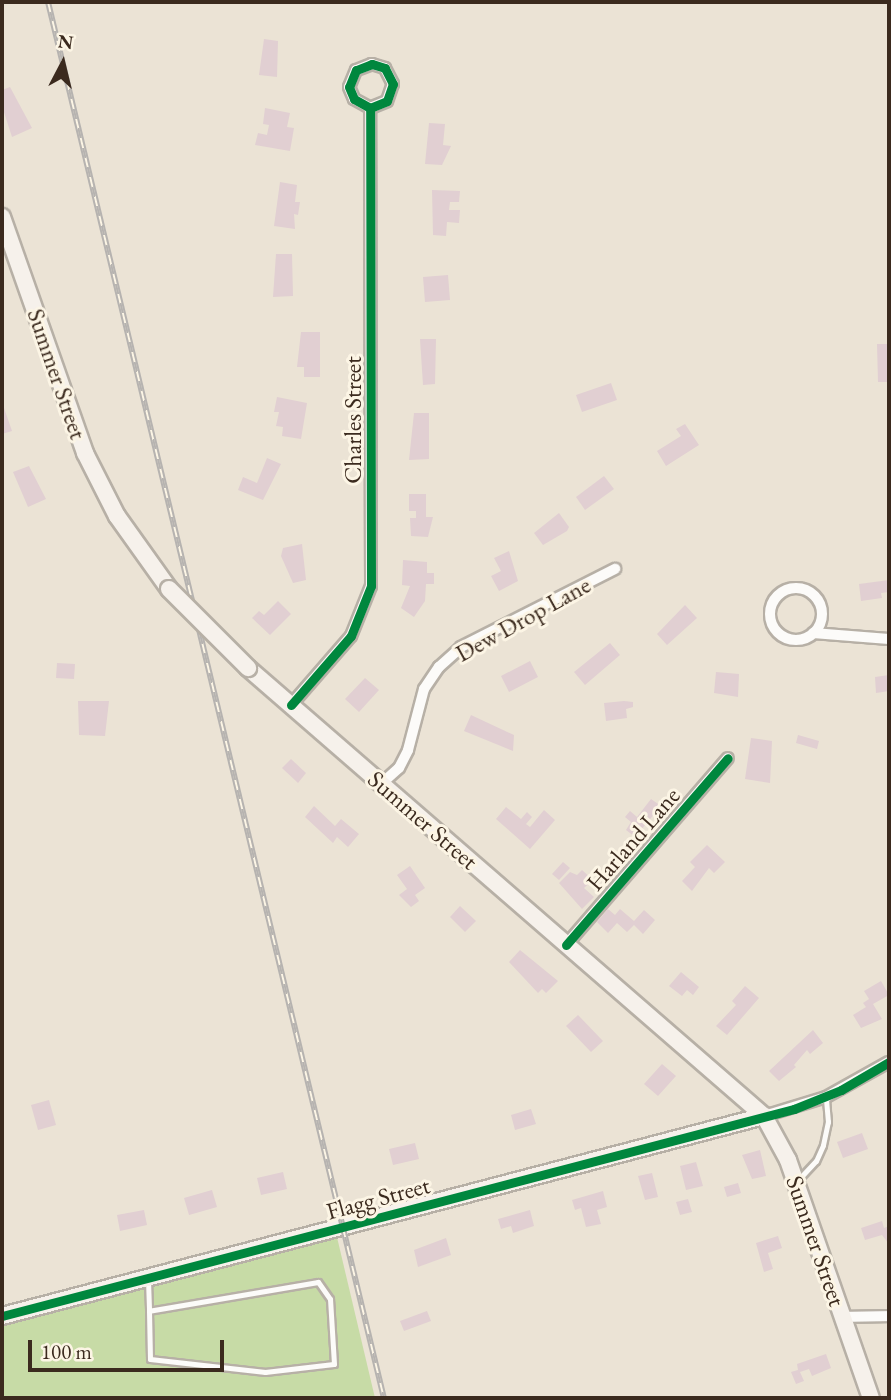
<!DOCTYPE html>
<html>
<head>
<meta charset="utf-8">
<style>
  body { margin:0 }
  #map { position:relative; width:891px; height:1400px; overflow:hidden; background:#ebe3d5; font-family:"EB Garamond",serif }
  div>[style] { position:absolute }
  .green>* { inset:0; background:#c7dba6 }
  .building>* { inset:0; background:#e1cfd2 }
  .roads { filter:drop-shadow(2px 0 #b7b0a6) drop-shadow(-2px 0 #b7b0a6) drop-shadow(0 2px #b7b0a6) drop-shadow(0 -2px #b7b0a6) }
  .lane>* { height:5px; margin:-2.5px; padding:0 2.5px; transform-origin:2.5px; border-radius:2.5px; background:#fcfbf9 }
  .street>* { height:10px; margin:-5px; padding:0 5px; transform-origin:5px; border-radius:5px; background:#fcfbf9 }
  .street>.ring { margin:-5px; padding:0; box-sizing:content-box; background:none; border:10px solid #fcfbf9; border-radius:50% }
  .secondary>* { height:16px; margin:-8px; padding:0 8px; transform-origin:8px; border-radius:8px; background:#f6f1eb }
  .rail>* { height:6px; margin-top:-3px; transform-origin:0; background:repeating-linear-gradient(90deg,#fcf5e5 0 10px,#b6b3b0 0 20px); box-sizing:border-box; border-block:2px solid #b6b3b0 }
  .bridges { filter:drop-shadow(2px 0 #b7b0a6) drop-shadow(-2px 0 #b7b0a6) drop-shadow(0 2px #b7b0a6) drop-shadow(0 -2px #b7b0a6) }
  .secondary-bridge>* { height:16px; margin:-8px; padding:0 8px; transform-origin:8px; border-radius:8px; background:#f6f1eb }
  .cycleway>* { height:9px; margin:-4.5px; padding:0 4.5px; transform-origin:4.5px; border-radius:4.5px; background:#00873e }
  span { translate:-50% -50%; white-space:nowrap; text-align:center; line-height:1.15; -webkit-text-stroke:6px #fcf5e5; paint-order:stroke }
  .street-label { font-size:24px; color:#3b2a1e }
  .frame { position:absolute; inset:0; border:4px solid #3b2a1e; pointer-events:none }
  .north { position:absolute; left:28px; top:28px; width:70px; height:70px; -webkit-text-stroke:5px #fcf5e5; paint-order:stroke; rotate:7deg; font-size:19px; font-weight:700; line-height:28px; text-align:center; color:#3b2a1e }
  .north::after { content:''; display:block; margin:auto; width:24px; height:32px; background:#3b2a1e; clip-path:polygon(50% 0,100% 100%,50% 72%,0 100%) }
  .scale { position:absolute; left:28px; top:1340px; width:196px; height:32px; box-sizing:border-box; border:4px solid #3b2a1e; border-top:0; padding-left:9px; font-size:21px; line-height:24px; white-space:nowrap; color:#3b2a1e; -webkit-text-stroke:5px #fcf5e5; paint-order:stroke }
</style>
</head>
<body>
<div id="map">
  <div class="green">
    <i style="clip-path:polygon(336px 1233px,375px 1398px,2px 1398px,2px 1321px)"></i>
  </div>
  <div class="building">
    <i style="clip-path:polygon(264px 39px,278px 41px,277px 77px,259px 75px)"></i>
    <i style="clip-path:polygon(10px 87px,32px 128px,12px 137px,2px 106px,2px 90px)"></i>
    <i style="clip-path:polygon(265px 108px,290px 113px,287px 127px,294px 128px,290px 151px,255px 145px,258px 133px,267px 135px,269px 125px,263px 124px)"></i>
    <i style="clip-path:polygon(429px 123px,445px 124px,443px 145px,451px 146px,442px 165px,425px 164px)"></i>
    <i style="clip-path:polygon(280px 182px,297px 185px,295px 202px,300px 202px,298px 215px,294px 214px,295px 229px,274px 226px)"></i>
    <i style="clip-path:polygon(432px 190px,460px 191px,459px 202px,450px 202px,449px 210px,460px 210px,459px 223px,447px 222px,446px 236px,433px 235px)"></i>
    <i style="clip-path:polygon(276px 254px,292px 254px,293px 296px,273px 297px)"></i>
    <i style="clip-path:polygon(448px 275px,450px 300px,425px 302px,423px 277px)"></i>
    <i style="clip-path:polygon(301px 332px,320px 332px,320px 377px,304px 377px,304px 367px,297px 367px)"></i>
    <i style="clip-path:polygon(420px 339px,436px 339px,435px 384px,423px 385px)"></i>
    <i style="clip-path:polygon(877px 344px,889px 344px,889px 382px,878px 382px)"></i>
    <i style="clip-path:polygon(611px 383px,617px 400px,582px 412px,576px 395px)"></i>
    <i style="clip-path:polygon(277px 397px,307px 403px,301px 439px,282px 436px,283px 427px,276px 426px,279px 412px,274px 412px)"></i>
    <i style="clip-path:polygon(2px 402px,12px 431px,2px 434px)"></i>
    <i style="clip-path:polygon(414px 413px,429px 413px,429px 459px,409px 460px)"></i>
    <i style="clip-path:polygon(685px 424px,699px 445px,666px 466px,657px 451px,681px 436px,676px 429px)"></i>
    <i style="clip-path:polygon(267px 458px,281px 464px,263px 500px,238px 490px,243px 477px,257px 483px)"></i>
    <i style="clip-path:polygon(29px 466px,46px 499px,28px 507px,13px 472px)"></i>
    <i style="clip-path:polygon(604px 476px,614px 489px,585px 510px,576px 497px)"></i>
    <i style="clip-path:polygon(409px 494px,426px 494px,426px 517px,433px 517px,428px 537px,411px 536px,410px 518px,416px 518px,416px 511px,409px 511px)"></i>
    <i style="clip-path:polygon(559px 513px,569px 527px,567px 531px,543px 545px,534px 533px)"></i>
    <i style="clip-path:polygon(302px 544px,306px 580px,293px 583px,281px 556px,283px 548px)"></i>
    <i style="clip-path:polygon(509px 551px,518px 581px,499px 591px,491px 576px,501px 571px,494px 558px)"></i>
    <i style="clip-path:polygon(403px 560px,427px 562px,427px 573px,434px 573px,434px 584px,426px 584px,425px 601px,414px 617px,401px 608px,410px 586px,402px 585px)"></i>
    <i style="clip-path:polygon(889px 580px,889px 592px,881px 593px,882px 598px,861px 601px,859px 584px)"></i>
    <i style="clip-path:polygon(278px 601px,291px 614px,270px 635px,252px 618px,259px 611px,264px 615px)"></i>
    <i style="clip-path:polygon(685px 605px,697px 618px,667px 645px,657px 634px)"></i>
    <i style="clip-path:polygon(610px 643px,620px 655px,585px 685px,574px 672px)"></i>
    <i style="clip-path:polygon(530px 661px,538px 677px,509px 692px,501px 676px)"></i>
    <i style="clip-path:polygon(57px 663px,75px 664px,74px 679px,56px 678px)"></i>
    <i style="clip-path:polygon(716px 672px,739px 674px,738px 697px,714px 693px)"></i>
    <i style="clip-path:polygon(889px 675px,889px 691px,876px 693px,875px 677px)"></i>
    <i style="clip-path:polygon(365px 678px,379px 690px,359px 712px,345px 699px)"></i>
    <i style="clip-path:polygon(78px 701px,109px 701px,105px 736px,79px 735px)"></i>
    <i style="clip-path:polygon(624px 701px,633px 702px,633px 707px,626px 709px,627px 718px,606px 721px,604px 703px)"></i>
    <i style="clip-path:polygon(471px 715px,514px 735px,513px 751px,464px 731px)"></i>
    <i style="clip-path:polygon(798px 735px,819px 741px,817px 749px,796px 743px)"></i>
    <i style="clip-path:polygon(751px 738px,772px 741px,770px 783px,745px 779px)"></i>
    <i style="clip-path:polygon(291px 759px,306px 773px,298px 783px,282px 768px)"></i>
    <i style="clip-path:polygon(651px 799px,661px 806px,635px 837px,626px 830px,631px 822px,625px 817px,630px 811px,637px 817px)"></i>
    <i style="clip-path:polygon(314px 806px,335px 826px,341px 819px,359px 834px,348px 847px,337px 837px,333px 843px,305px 817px)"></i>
    <i style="clip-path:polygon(506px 807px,521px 819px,527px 812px,532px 817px,526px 824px,530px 827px,544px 810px,555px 820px,530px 849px,496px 819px)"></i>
    <i style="clip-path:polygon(707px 845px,725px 862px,714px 873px,709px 868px,692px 891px,682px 881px,695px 867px,690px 862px)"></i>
    <i style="clip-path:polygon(563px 862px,570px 868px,559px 880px,552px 874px)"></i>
    <i style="clip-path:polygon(410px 866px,425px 888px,415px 895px,419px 901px,411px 907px,399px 895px,407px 889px,397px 875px)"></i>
    <i style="clip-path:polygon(582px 870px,593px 880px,584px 888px,594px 897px,582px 909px,559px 883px,570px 872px,577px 875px)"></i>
    <i style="clip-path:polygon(460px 906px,476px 921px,465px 932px,450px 917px)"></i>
    <i style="clip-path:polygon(608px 909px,615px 915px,620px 909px,634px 921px,644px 910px,655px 920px,643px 934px,634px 925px,627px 932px,617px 923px,608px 933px,597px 922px)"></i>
    <i style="clip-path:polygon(520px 950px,558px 981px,546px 993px,542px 989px,538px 993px,509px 962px)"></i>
    <i style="clip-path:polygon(681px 972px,699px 987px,693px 995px,687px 990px,682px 996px,669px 986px)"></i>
    <i style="clip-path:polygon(881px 981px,889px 995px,873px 1004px,882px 1019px,861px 1028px,853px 1015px,866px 1007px,863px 1003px,869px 999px,864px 991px)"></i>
    <i style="clip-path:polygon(745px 986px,759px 998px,727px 1035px,716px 1026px,736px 1005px,732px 1001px)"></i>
    <i style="clip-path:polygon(578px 1015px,603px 1041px,591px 1052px,566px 1026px)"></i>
    <i style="clip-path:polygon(813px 1030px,823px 1043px,810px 1054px,807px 1050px,794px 1065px,796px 1067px,779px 1081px,769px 1071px)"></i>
    <i style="clip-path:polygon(662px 1064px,676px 1076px,658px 1096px,644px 1084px)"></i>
    <i style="clip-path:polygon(49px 1100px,56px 1125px,38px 1130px,31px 1105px)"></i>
    <i style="clip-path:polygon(531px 1109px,536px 1124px,515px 1130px,511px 1115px)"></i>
    <i style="clip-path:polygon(862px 1133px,868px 1149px,843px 1158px,837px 1142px)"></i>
    <i style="clip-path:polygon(415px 1143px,419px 1159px,393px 1165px,389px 1149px)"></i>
    <i style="clip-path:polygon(760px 1150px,766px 1176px,752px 1179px,742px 1155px)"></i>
    <i style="clip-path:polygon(696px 1162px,703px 1186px,686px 1190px,680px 1166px)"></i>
    <i style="clip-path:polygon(283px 1172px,287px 1189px,261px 1195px,257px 1178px)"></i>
    <i style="clip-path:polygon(652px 1173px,658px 1197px,645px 1200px,638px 1176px)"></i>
    <i style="clip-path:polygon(738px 1183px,741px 1193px,727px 1197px,724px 1187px)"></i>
    <i style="clip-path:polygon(212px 1190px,217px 1207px,189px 1215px,184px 1198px)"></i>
    <i style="clip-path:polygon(603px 1191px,607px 1207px,597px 1210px,601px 1224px,586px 1227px,581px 1208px,575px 1210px,572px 1200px)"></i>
    <i style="clip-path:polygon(688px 1199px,692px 1212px,680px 1215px,676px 1202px)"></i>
    <i style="clip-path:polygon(144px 1210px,147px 1225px,120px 1231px,117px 1215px)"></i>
    <i style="clip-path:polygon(530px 1210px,534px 1226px,513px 1233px,511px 1226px,501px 1229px,498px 1219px)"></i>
    <i style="clip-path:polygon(882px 1221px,884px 1228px,889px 1226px,889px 1244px,882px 1235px,865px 1240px,861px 1228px)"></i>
    <i style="clip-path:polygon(778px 1236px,782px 1248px,768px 1253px,773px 1269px,764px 1272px,756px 1243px)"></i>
    <i style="clip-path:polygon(446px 1238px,451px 1255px,418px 1267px,414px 1250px)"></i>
    <i style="clip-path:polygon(427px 1311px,431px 1321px,404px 1331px,400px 1321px)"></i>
    <i style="clip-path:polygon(826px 1354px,831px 1368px,812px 1376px,809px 1369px,800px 1372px,804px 1381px,796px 1384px,791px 1372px,798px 1370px,797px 1364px)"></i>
  </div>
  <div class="roads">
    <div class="lane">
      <i style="left:798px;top:1180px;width:26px;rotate:-47deg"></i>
      <i style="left:816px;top:1161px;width:17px;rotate:-66deg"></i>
      <i style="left:823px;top:1145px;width:24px;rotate:-78deg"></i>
      <i style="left:828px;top:1122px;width:25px;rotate:-95deg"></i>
      <i style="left:148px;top:1280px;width:31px;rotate:88deg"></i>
      <i style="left:149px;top:1311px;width:48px;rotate:88.8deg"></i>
      <i style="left:150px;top:1359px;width:116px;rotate:6.4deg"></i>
      <i style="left:265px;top:1372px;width:69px;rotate:-6.6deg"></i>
      <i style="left:334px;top:1364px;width:65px;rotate:-93.5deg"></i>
      <i style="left:330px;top:1299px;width:21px;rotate:-125deg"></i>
      <i style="left:318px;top:1282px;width:171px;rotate:170.3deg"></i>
    </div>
    <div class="street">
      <i class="ring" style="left:770px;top:588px;width:42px;height:42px"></i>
      <i style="left:813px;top:633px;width:76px;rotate:4.5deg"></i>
      <i style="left:291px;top:705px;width:91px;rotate:-49deg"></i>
      <i style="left:351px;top:636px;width:54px;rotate:-68.2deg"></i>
      <i style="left:371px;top:586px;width:478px;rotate:-90.1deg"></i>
      <i style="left:370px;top:108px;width:18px;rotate:-22deg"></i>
      <i style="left:387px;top:101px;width:18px;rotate:-71deg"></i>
      <i style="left:393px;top:84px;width:18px;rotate:-117deg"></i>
      <i style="left:385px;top:68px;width:14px;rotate:-163deg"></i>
      <i style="left:372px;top:64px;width:17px;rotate:159deg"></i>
      <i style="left:356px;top:70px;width:18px;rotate:112deg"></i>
      <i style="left:349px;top:87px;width:13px;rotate:67deg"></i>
      <i style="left:354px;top:99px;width:18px;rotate:29deg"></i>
      <i style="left:381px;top:784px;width:24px;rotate:-42deg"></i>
      <i style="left:399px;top:768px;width:20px;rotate:-63deg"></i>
      <i style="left:408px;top:750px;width:63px;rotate:-75.3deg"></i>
      <i style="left:424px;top:689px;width:27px;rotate:-56deg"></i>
      <i style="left:439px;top:667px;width:30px;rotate:-42deg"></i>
      <i style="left:461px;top:647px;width:173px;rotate:-26.9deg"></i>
      <i style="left:566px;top:945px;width:247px;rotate:-49.1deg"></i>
      <i style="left:764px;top:1116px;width:65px;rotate:-17deg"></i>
      <i style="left:826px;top:1097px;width:72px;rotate:-29.1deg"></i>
      <i style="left:843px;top:1317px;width:46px;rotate:-1.2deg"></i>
    </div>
    <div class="secondary">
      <i style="left:2px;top:217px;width:250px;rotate:70.6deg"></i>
      <i style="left:85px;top:453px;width:71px;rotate:63.1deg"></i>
      <i style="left:117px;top:516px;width:90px;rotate:54.5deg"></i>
      <i style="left:248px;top:668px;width:683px;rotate:40.97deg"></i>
      <i style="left:764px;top:1116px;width:50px;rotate:61.4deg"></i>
      <i style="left:788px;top:1160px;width:252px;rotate:70.8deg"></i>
      <i style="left:2px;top:1316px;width:788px;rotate:-14.71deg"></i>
    </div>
  </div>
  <div class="rail">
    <i style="left:48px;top:2px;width:1436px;rotate:76.47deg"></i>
  </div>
  <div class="bridges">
    <div class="secondary-bridge">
      <i style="left:169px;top:589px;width:112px;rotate:45deg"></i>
    </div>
  </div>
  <div class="cycleway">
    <i style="left:291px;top:705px;width:91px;rotate:-49deg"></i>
    <i style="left:351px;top:636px;width:54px;rotate:-68.2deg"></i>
    <i style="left:371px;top:586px;width:478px;rotate:-90.1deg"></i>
    <i style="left:370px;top:108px;width:18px;rotate:-22deg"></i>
    <i style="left:387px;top:101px;width:18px;rotate:-71deg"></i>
    <i style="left:393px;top:84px;width:18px;rotate:-117deg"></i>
    <i style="left:385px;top:68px;width:14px;rotate:-163deg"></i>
    <i style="left:372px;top:64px;width:17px;rotate:159deg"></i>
    <i style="left:356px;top:70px;width:18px;rotate:112deg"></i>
    <i style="left:349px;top:87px;width:13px;rotate:67deg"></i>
    <i style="left:354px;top:99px;width:18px;rotate:29deg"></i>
    <i style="left:566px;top:945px;width:247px;rotate:-49.1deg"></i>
    <i style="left:2px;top:1316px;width:819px;rotate:-14.65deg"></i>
    <i style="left:794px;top:1109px;width:51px;rotate:-22deg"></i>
    <i style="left:841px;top:1090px;width:56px;rotate:-30.3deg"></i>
  </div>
  <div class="street-label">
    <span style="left:57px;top:374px;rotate:71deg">Summer Street</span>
    <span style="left:353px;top:420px;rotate:-90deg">Charles Street</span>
    <span style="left:523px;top:619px;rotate:-29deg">Dew Drop Lane</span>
    <span style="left:423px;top:820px;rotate:41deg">Summer Street</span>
    <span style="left:633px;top:839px;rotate:-49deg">Harland Lane</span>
    <span style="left:378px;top:1198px;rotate:-15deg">Flagg Street</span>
    <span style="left:816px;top:1241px;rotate:71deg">Summer Street</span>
  </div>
  <div class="frame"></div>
  <div class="north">N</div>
  <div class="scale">100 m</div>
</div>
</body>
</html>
